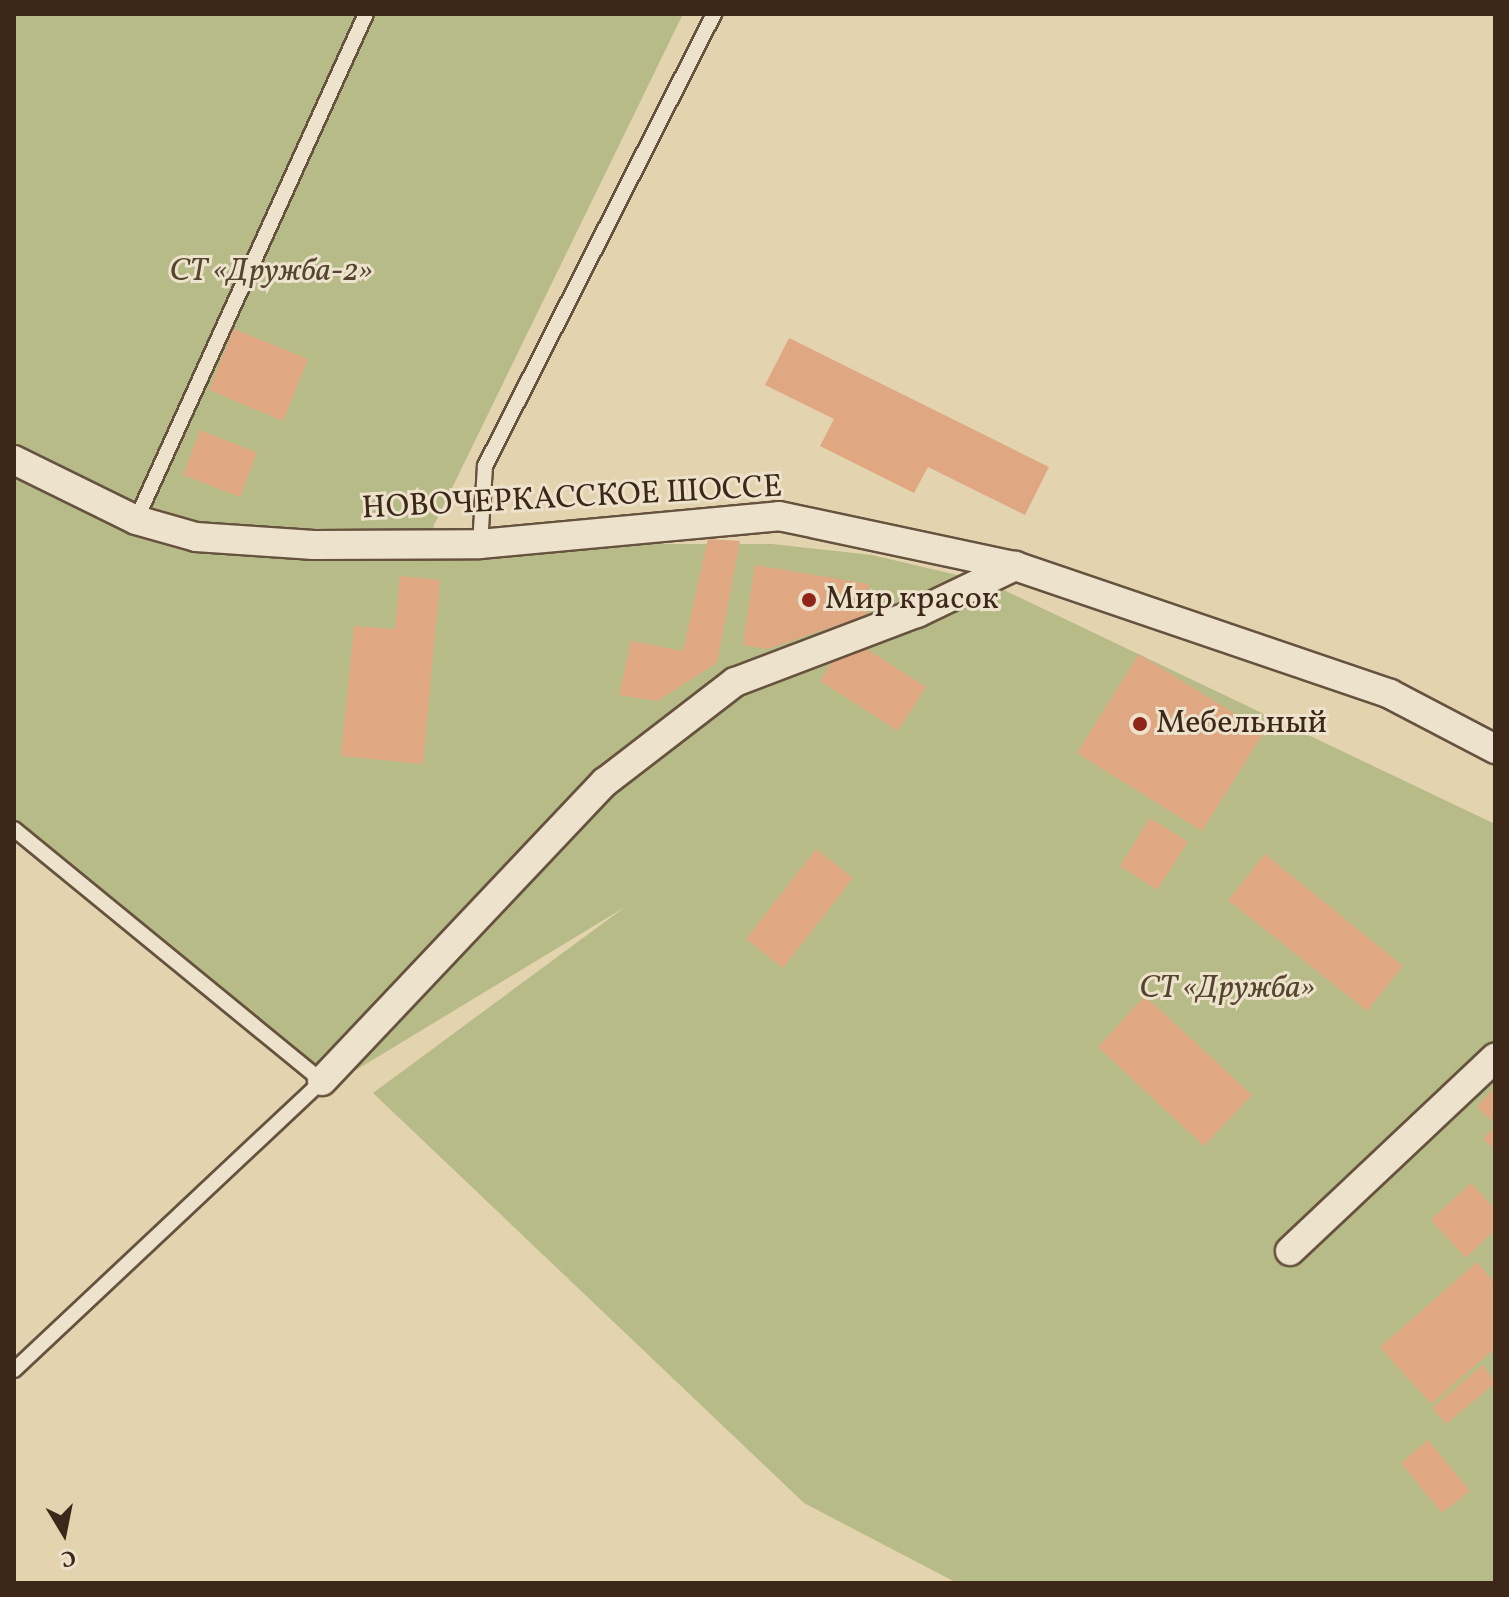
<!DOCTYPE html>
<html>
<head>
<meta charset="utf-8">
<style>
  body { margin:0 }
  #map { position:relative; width:1509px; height:1597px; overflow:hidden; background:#e3d3af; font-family:Vollkorn,serif }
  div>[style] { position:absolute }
  .green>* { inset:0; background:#b7bb88 }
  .building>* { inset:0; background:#dfa882 }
  .roads { filter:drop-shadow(2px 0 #66523e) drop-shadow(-2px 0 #66523e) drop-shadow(0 2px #66523e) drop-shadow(0 -2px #66523e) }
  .lane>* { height:14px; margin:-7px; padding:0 7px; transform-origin:7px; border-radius:7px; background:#ede2cb }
  .street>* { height:28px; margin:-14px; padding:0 14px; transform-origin:14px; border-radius:14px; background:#ede2cb }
  .dots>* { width:22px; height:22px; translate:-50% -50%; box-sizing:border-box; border:4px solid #ede2cb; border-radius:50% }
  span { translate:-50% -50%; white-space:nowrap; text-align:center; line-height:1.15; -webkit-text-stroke:6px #ede2cb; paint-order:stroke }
  .park-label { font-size:32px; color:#55452f; font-style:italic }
  .street-label { font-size:32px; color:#3d2719 }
  .poi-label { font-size:32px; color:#3d2719 }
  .left { translate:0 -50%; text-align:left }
  .frame { position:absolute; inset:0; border:16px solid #3d2719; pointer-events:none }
  .north { position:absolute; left:24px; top:1493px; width:80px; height:80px; -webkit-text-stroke:6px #ede2cb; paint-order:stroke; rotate:170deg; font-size:22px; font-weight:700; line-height:32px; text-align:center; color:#3d2719 }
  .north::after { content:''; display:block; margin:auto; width:28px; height:36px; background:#3d2719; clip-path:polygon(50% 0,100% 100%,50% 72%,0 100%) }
</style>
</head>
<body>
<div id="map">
  <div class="green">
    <i style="clip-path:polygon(14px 14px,683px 14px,433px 527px,480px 544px,772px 544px,872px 555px,987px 582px,1495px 824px,1495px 1583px,957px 1583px,804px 1503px,373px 1093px,625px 907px,328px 1087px,14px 823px)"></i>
  </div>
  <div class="building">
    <i style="clip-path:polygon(234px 329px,308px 359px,283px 421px,209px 390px)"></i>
    <i style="clip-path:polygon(789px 338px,1049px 467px,1025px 515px,928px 467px,914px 493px,820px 446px,834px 419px,765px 385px)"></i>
    <i style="clip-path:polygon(200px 430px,257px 453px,240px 497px,183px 475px)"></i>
    <i style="clip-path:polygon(708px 539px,740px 541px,717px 663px,657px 701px,619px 695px,631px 641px,683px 651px)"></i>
    <i style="clip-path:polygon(755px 565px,869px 584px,867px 615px,767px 649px,743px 645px)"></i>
    <i style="clip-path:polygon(400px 576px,440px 580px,423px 764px,341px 756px,354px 626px,395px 629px)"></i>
    <i style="clip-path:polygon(848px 637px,926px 687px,898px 731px,820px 681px)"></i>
    <i style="clip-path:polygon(1139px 654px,1264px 732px,1202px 831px,1077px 753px)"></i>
    <i style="clip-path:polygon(1150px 818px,1188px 842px,1157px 890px,1120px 866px)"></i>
    <i style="clip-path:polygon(816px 849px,853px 878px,783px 968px,746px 939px)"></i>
    <i style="clip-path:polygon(1265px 854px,1403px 966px,1367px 1011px,1228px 900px)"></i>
    <i style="clip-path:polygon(1145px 996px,1252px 1095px,1204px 1146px,1098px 1047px)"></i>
    <i style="clip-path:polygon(1495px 1087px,1495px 1124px,1477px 1107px)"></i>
    <i style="clip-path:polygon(1495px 1126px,1495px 1149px,1483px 1139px)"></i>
    <i style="clip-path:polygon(1471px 1183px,1495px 1209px,1495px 1230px,1466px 1258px,1431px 1220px)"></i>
    <i style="clip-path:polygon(1477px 1262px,1495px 1283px,1495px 1348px,1431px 1404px,1380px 1347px)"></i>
    <i style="clip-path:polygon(1483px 1365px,1495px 1383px,1446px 1424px,1432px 1408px)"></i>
    <i style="clip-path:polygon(1428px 1440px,1470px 1491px,1442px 1513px,1401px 1463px)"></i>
  </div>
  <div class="roads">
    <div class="lane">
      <i style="left:136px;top:520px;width:556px;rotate:-65.56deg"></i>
      <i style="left:480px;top:544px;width:78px;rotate:-86.3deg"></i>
      <i style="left:485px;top:466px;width:507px;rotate:-63.13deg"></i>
      <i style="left:14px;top:829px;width:398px;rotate:39.3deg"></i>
      <i style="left:322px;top:1081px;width:422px;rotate:136.8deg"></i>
    </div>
    <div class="street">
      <i style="left:14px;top:460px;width:136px;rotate:26.2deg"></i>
      <i style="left:136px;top:520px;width:62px;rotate:15.8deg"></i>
      <i style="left:196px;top:537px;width:118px;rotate:3.9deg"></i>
      <i style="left:314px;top:545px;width:166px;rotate:-0.3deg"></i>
      <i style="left:480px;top:544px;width:300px;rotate:-5.3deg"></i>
      <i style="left:779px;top:516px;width:241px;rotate:12deg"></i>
      <i style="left:1015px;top:566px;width:396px;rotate:18.8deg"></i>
      <i style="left:1390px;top:694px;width:119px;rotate:27.6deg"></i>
      <i style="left:322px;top:1081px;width:412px;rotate:-46.6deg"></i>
      <i style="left:605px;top:782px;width:164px;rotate:-37.6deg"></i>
      <i style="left:735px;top:682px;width:195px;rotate:-20.8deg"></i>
      <i style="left:917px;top:613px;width:109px;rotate:-25.6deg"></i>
      <i style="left:1290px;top:1251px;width:282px;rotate:-43.3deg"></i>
    </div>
  </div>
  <div class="dots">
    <i style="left:809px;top:600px;background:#8f2418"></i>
    <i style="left:1140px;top:724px;background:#8f2418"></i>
  </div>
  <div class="park-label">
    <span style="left:271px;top:272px">СТ «Дружба-2»</span>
    <span style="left:1227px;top:989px">СТ «Дружба»</span>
  </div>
  <div class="street-label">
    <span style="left:572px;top:499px;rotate:-3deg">НОВОЧЕРКАССКОЕ ШОССЕ</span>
  </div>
  <div class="poi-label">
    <span class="left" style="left:825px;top:600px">Мир красок</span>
    <span class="left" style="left:1156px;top:724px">Мебельный</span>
  </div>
  <div class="frame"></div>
  <div class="north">С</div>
</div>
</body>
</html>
